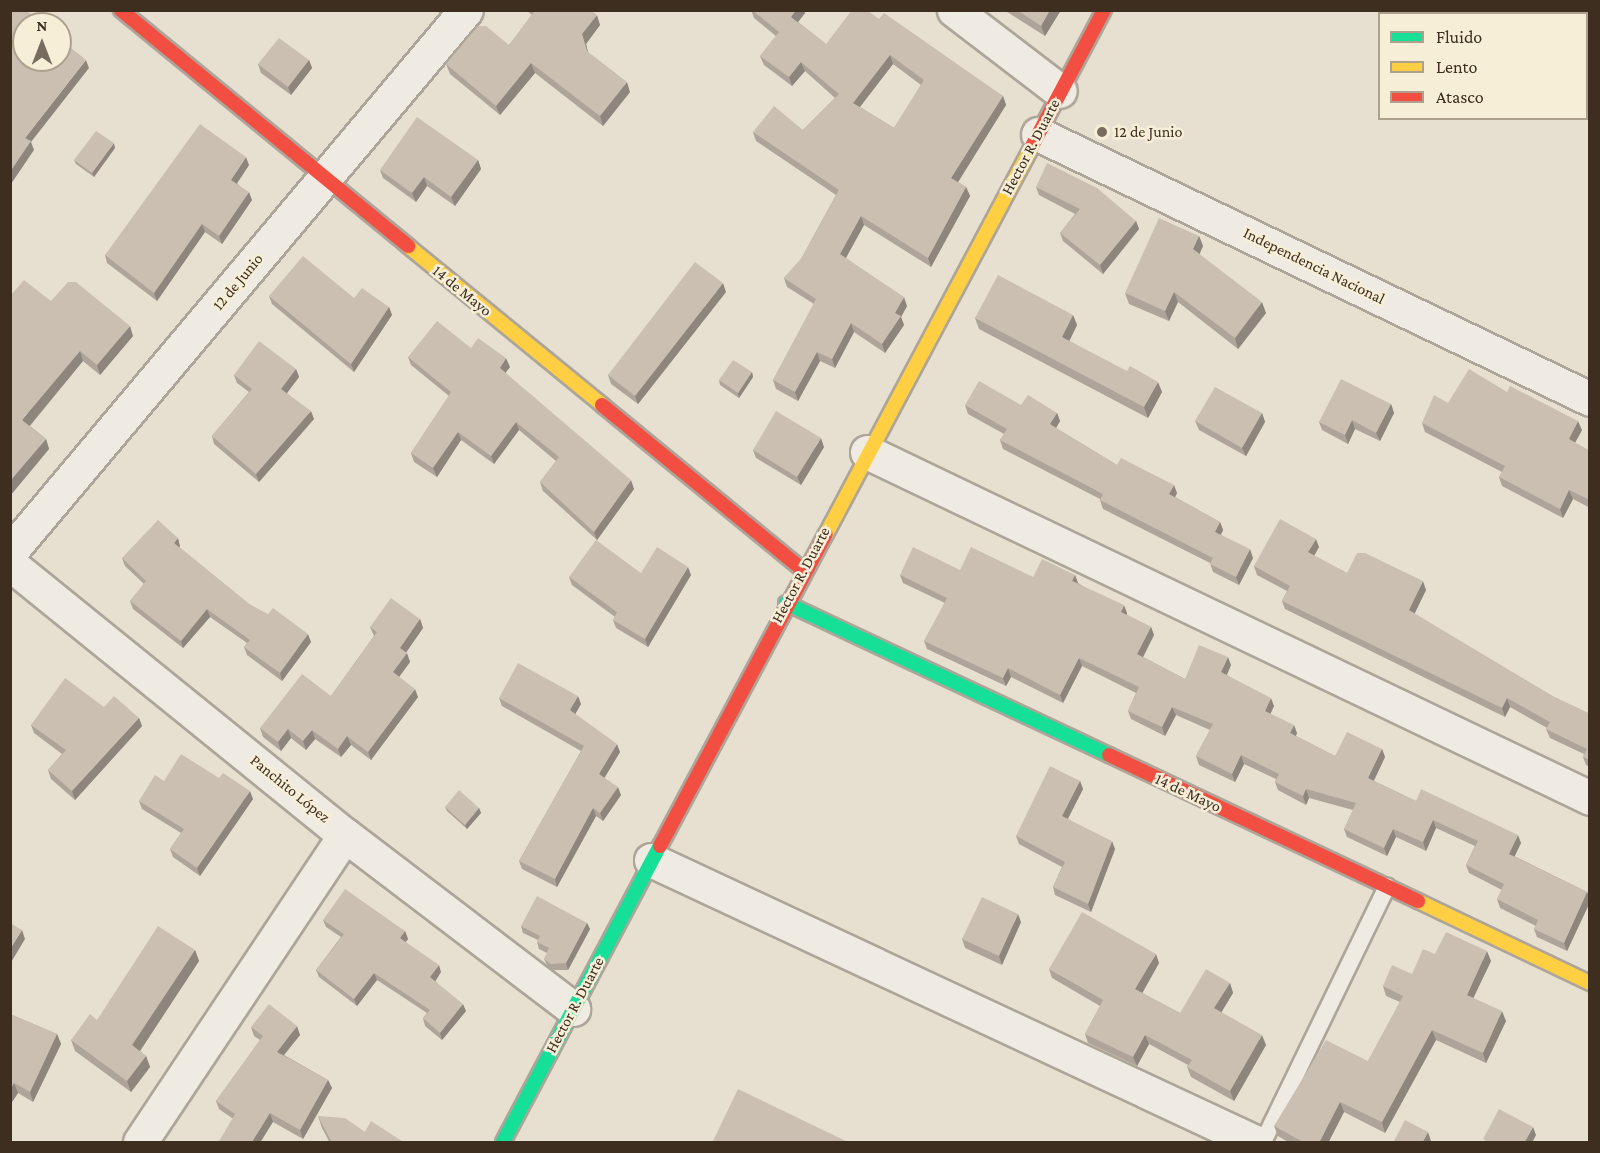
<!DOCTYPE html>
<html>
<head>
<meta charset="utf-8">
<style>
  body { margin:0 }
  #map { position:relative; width:1600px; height:1153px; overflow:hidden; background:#e7e0d1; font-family:"Crimson Pro",serif }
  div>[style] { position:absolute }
  .roads { filter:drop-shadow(2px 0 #ada599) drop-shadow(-2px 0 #ada599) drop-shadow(0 2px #ada599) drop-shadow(0 -2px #ada599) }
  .lane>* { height:16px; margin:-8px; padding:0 8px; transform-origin:8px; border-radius:8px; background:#efebe3 }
  .street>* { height:33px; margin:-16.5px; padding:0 16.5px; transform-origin:16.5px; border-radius:16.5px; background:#efebe3 }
  .fast>* { height:14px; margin:-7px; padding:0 7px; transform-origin:7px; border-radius:7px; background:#16e098 }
  .slow>* { height:14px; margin:-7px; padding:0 7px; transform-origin:7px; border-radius:7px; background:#ffcf43 }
  .jam>* { height:14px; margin:-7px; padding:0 7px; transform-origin:7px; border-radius:7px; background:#f24e42 }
  .wall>* { inset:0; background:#afa499 }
  .shaded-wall>* { inset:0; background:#8e867d }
  .building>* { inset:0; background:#cbbfb2 }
  .dots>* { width:16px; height:16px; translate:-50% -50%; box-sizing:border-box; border:3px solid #f7eed8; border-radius:50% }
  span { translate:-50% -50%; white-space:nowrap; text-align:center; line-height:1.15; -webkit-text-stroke:5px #f7eed8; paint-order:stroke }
  .poi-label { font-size:16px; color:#3d2e20 }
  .left { translate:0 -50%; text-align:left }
  .street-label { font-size:16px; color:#3d2e20 }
  .frame { position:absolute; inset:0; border:12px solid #3d2e20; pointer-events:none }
  .legend { position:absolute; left:1378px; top:12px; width:210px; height:108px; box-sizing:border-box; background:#f7eed8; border:2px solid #ada18e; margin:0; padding:8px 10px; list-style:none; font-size:18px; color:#3d2e20 }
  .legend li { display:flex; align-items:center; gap:12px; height:30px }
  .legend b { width:30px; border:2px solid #ada18e }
  .north { position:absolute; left:12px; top:12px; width:60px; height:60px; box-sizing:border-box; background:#f7eed8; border:2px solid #ada18e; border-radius:50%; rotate:0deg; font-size:16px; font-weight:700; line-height:24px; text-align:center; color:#3d2e20 }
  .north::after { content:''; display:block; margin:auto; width:21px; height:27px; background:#786c5e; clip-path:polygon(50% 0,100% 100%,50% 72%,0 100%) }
</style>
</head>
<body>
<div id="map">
  <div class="roads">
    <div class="lane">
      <i style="left:1263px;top:1142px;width:284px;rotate:-64.1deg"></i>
    </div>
    <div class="street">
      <i style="left:954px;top:10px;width:133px;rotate:37.4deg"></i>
      <i style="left:1038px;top:134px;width:612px;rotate:25.64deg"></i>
      <i style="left:867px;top:452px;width:802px;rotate:25.57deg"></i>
      <i style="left:10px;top:552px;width:708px;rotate:-49.93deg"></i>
      <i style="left:10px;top:564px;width:431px;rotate:39deg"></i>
      <i style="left:345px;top:835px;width:287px;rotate:37.3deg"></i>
      <i style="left:651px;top:860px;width:667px;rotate:25.03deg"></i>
      <i style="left:140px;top:1142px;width:369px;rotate:-56.3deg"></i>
    </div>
    <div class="fast">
      <i style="left:786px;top:603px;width:357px;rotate:25.2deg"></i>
      <i style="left:503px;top:1142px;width:335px;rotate:-62.1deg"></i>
    </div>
    <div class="slow">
      <i style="left:408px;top:246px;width:251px;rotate:39.3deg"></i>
      <i style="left:826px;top:534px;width:439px;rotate:-62deg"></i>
      <i style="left:1418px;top:901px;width:191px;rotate:25.5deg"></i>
    </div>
    <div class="jam">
      <i style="left:121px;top:10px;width:372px;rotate:39.4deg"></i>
      <i style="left:1032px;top:146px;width:154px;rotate:-62.1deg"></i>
      <i style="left:602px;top:405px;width:261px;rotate:39.4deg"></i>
      <i style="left:1109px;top:755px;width:342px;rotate:25.3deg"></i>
      <i style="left:660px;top:846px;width:353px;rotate:-62deg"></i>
    </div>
  </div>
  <div class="wall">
    <i style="clip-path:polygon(526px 10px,591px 10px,600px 25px,586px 44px,588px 52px,630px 92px,603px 126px,535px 73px,500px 115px,450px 74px,446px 64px,509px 45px,532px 15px)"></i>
    <i style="clip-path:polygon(evenodd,751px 10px,804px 10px,805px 13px,798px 22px,826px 44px,879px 19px,1003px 96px,1006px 105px,958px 182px,966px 187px,970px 196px,931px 267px,864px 225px,846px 258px,907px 306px,901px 317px,904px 325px,885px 353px,854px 332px,835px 368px,820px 361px,798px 401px,776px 389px,773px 380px,814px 304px,787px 287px,784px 278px,801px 259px,836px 195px,756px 141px,753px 132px,803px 130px,835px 98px,805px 71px,792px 86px,764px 65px,760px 56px,776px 36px,754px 18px,751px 10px,893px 64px,921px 85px,894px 128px,860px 107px,893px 64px)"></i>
    <i style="clip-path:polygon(1004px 10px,1061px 10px,1045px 36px)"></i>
    <i style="clip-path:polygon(309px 60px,312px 68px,291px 95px,261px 73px,258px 64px)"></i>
    <i style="clip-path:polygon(115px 148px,94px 177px,76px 164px,74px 160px)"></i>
    <i style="clip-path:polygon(478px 160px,481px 169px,455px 206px,427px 186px,416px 202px,383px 178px,380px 170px)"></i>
    <i style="clip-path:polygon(249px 165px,237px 183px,252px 200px,222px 244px,205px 232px,157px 301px,107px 263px,105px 255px)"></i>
    <i style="clip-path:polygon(1036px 187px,1136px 221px,1139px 229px,1103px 274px,1063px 241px,1060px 233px,1075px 214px,1039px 195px)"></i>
    <i style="clip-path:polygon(1199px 236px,1203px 246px,1199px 254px,1266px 313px,1238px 349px,1178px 302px,1169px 321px,1129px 304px,1125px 293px)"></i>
    <i style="clip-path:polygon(726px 292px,638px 404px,611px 384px,608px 375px)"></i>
    <i style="clip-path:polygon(269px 296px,354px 298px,389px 307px,392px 315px,354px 372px,272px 304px)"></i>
    <i style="clip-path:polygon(51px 301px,133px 336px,100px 375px,83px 361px,30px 426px,46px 439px,49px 449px,10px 496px)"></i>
    <i style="clip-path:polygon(1073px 315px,1077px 325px,1069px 341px,1162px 392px,1148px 418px,979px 329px,975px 318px)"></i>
    <i style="clip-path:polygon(471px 348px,510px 367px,505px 373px,634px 489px,597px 540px,543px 491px,540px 482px,556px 461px,519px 430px,494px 464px,461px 440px,437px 477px,414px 462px,411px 453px,449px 396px,411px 365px,408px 357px)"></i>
    <i style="clip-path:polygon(296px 369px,299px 377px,287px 393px,314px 419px,259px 482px,214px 444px,212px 436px,249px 392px,237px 383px,234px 375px)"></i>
    <i style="clip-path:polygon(752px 372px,753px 377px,739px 398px,720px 385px,719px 380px)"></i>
    <i style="clip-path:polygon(1507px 392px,1582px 430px,1575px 443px,1590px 451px,1590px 508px,1573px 499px,1563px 518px,1502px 486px,1499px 477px,1502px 472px,1425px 432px,1422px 423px,1448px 403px)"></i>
    <i style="clip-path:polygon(1391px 404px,1394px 413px,1380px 441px,1355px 429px,1348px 444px,1322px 430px,1319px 422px)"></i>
    <i style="clip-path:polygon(965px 405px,1021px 405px,1057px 413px,1060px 421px,1056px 428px,1117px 465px,1177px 493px,1175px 497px,1220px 522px,1223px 530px,1221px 535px,1253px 558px,1239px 585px,1213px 572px,1210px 563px,1103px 509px,1100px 500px,1100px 499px,1003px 449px,1000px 440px,1004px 434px,968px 414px)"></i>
    <i style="clip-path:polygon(1262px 413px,1265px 422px,1246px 456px,1199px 430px,1195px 421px)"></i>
    <i style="clip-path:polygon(824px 447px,801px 485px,756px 458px,753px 450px)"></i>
    <i style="clip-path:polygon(180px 546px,179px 547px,249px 604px,311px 642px,282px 681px,247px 655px,244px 647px,247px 643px,210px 617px,183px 648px,133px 609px,130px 601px,144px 584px,125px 566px,122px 558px)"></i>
    <i style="clip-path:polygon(1319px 547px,1314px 556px,1347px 573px,1426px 590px,1414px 614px,1554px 697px,1590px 714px,1590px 767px,1586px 765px,1583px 757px,1584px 754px,1550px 738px,1546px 729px,1547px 728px,1510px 707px,1505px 717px,1285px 609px,1282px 601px,1287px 591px,1257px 575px,1254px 566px)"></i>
    <i style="clip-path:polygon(960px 570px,1033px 577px,1075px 575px,1078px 583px,1127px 613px,1127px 615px,1151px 627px,1154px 635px,1143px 657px,1185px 679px,1231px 665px,1227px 675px,1274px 706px,1270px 714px,1297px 733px,1296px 736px,1335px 756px,1382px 749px,1385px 757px,1374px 781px,1416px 801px,1521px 843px,1514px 856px,1587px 892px,1590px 897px,1590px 902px,1567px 951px,1537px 937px,1534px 929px,1536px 926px,1500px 908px,1497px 899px,1502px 890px,1469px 873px,1466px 865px,1475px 846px,1436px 828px,1426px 851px,1396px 837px,1387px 856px,1347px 837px,1344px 829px,1353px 810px,1309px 798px,1306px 805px,1278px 790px,1275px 782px,1276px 779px,1244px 764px,1235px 782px,1199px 765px,1196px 756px,1210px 730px,1176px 715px,1165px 736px,1131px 719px,1128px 711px,1136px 693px,1082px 666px,1063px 703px,1011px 677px,1006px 686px,927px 649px,924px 641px,945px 603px,903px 583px,900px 575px)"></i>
    <i style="clip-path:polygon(641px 573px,691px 575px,648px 647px,616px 628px,613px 620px,615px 617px,572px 585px,569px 577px)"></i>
    <i style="clip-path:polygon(420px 619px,423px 628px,406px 652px,410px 662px,399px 677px,418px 697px,371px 760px,351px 745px,341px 757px,315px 739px,306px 750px,291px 738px,281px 751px,263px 737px,260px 728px,331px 696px,374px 636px,370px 627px)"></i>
    <i style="clip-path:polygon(499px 698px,581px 704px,575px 714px,620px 752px,604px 778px,621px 795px,603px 821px,596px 816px,557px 887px,522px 869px,519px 861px,581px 751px,502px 706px)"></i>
    <i style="clip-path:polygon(104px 707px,139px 718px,142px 726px,75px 800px,51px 779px,48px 770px,62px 754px,34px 733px,31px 725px)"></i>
    <i style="clip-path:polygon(164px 781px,253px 799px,200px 876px,173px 857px,170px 849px,181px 833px,142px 809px,139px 801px)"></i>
    <i style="clip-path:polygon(1080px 781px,1083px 789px,1068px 819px,1115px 849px,1091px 912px,1055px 895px,1053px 887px,1062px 867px,1019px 844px,1016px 836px)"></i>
    <i style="clip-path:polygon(445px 807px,479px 808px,481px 813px,467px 829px,447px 811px)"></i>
    <i style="clip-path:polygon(323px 920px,405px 931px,408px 939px,405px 942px,441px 972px,435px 981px,466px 1011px,442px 1040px,425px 1026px,423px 1018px,427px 1013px,377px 980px,357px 1006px,319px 977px,316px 970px,341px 937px,326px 927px)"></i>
    <i style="clip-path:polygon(1021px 922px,1002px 965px,965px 948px,962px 939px)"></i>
    <i style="clip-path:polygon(587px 923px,590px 929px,568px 970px,553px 970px,547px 965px,544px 959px,547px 953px,539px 949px,537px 942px,538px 940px,523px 933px,521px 926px)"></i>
    <i style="clip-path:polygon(195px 950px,199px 961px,140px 1051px,146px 1056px,150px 1067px,131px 1092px,75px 1051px,71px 1040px,97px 1020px)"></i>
    <i style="clip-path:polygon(1435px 954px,1491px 961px,1473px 998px,1506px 1021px,1486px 1063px,1436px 1040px,1385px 1133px,1344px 1112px,1328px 1143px,1290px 1143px,1278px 1136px,1274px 1126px,1368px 1061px,1400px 1002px,1386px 996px,1383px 986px,1412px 974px)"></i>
    <i style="clip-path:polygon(1159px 963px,1142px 993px,1180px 1013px,1230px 983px,1233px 993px,1221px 1012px,1266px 1045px,1234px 1101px,1191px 1077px,1187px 1067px,1188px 1065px,1149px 1044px,1137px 1066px,1088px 1043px,1085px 1034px,1100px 1006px,1052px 978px,1049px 969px)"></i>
    <i style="clip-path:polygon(10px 1014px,57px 1034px,61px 1044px,33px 1102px,18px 1093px,10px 1105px)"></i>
    <i style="clip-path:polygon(251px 1027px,300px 1035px,284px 1055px,328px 1080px,332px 1088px,303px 1139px,273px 1122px,232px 1118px,219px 1109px,216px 1101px,260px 1040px,254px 1036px)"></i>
    <i style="clip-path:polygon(318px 1116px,365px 1132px,405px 1143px,330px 1143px,322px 1128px)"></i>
  </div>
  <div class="shaded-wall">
    <i style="clip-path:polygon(796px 10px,804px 10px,805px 13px,795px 26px,791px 17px)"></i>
    <i style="clip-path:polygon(1050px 10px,1061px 10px,1045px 36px,1041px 26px)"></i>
    <i style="clip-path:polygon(597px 15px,600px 25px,586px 44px,590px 61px,582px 34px)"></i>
    <i style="clip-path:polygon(890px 55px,893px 64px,856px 112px,853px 103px)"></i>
    <i style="clip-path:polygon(86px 60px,89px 68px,31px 142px,34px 150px,11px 184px,10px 172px,25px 138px)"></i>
    <i style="clip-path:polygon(309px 60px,312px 68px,291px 95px,288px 87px)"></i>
    <i style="clip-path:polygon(801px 62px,805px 71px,792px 86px,789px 77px)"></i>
    <i style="clip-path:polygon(531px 63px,535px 73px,500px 115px,496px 106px)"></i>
    <i style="clip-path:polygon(627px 82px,630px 92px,603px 126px,600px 116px)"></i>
    <i style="clip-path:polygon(1003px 96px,1006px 105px,955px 187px,951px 178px)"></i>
    <i style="clip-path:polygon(114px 143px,115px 148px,94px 177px,92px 173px)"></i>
    <i style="clip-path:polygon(246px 157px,249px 165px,234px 188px,231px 180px)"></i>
    <i style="clip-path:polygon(478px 160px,481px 169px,455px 206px,451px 197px)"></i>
    <i style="clip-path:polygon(424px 177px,427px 186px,416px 202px,412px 193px)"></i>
    <i style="clip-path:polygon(966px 187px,970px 196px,931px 267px,928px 258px)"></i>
    <i style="clip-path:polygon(249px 192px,252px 200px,222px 244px,219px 236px)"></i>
    <i style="clip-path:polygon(861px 216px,864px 225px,843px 263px,840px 254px)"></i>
    <i style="clip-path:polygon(1136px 221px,1139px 229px,1103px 274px,1100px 265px)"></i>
    <i style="clip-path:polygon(202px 224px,205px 232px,157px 301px,154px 293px)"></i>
    <i style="clip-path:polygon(1199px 236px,1203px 246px,1197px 260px,1193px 249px)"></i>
    <i style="clip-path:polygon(723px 283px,726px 292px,638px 404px,635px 396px)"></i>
    <i style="clip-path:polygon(1174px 292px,1178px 302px,1169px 321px,1165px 311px)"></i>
    <i style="clip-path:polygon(904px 297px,907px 306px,901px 317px,904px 325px,885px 353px,882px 344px,895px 313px)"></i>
    <i style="clip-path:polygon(1262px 302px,1266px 313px,1238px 349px,1235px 338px)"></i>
    <i style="clip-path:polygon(389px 307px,392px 315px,354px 372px,351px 364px)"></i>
    <i style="clip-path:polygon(1073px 315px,1077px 325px,1066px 348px,1062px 337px)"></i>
    <i style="clip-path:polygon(851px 323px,854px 332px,835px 368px,832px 359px)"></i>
    <i style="clip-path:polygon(130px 326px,133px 336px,100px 375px,97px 365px)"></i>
    <i style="clip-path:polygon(80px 351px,83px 361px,26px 430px,22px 420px)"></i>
    <i style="clip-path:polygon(817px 352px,820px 361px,798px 401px,795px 392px)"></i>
    <i style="clip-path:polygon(506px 358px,510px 367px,503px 376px,500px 368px)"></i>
    <i style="clip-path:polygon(296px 369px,299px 377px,284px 397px,281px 389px)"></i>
    <i style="clip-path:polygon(752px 372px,753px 377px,739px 398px,738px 393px)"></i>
    <i style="clip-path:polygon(1158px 382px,1162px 392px,1148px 418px,1144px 407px)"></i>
    <i style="clip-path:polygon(1391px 404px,1394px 413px,1380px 441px,1376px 433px)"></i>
    <i style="clip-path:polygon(311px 411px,314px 419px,259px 482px,256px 474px)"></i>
    <i style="clip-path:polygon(1057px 413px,1060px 421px,1053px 433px,1050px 424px)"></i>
    <i style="clip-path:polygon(1262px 413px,1265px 422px,1246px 456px,1242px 448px)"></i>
    <i style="clip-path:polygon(1352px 420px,1355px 429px,1348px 444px,1345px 435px)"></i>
    <i style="clip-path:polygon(1578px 421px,1582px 430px,1572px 448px,1569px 439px)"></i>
    <i style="clip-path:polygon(516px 422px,519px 430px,494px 464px,491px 456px)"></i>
    <i style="clip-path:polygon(458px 432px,461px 440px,437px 477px,433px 468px)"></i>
    <i style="clip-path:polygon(821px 438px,824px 447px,801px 485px,797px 477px)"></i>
    <i style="clip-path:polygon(46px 439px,49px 449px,10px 496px,10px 481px)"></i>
    <i style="clip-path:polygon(631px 480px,634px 489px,597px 540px,594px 532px)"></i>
    <i style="clip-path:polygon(1174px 485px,1177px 493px,1172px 503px,1169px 494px)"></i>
    <i style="clip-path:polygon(1569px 490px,1573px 499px,1563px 518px,1560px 509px)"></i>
    <i style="clip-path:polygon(1220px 522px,1223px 530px,1218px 540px,1215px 532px)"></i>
    <i style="clip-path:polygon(178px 538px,180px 546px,177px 550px,174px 543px)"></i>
    <i style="clip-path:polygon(1316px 539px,1319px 547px,1311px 561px,1308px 552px)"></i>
    <i style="clip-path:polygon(1250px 549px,1253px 558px,1239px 585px,1236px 577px)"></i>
    <i style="clip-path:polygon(688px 567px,691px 575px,648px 647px,645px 639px)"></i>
    <i style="clip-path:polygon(1075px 575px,1078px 583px,1072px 581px)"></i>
    <i style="clip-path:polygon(1423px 581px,1426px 590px,1412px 619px,1409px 610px)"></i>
    <i style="clip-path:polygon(1124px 605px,1127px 613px,1124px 620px,1121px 612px)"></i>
    <i style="clip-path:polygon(207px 609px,210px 617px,183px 648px,181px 641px)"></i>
    <i style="clip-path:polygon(420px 619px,423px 628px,403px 657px,400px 648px)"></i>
    <i style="clip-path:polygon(1151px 627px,1154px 635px,1140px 663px,1137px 654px)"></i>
    <i style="clip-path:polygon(308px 634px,311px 642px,282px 681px,280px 673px)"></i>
    <i style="clip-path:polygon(407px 653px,410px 662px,396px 681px,393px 672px)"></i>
    <i style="clip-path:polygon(1228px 657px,1231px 665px,1224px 681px,1221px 672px)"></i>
    <i style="clip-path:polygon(1079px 658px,1082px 666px,1063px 703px,1060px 695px)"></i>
    <i style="clip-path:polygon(1008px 668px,1011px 677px,1006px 686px,1003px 678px)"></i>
    <i style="clip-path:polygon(415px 689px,418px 697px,371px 760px,368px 752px)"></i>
    <i style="clip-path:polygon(578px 696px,581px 704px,573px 718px,570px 710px)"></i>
    <i style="clip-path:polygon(1271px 698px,1274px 706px,1268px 719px,1265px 711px)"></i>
    <i style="clip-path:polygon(1507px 698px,1510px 707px,1505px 717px,1502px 708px)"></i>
    <i style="clip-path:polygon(1172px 707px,1176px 715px,1165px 736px,1162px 727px)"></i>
    <i style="clip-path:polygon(139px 718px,142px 726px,75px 800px,72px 791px)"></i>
    <i style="clip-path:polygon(1294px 725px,1297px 733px,1293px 742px,1290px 733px)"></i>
    <i style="clip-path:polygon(288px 729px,291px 738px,281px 751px,278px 742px)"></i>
    <i style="clip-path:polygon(312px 730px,315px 739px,306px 750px,303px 741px)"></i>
    <i style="clip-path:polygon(347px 736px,351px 745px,341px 757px,338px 749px)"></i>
    <i style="clip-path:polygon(617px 744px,620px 752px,602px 782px,599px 774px)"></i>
    <i style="clip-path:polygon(1382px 749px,1385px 757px,1371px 786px,1368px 778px)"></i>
    <i style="clip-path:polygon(1241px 755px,1244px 764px,1235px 782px,1232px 774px)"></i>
    <i style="clip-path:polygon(1080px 781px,1083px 789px,1065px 824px,1062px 816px)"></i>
    <i style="clip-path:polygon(618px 787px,621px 795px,603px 821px,600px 813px)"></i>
    <i style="clip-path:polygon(1306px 789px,1309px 798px,1306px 805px,1303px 796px)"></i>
    <i style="clip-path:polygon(250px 791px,253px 799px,200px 876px,197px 868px)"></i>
    <i style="clip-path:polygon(479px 808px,481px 813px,467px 829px,465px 825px)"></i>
    <i style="clip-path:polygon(593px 808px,596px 816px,557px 887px,555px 879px)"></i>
    <i style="clip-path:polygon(1433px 820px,1436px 828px,1426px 851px,1423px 842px)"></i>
    <i style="clip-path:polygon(1393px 829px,1396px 837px,1387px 856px,1384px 848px)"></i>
    <i style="clip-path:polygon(1518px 835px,1521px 843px,1512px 862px,1509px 854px)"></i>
    <i style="clip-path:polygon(1112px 841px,1115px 849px,1091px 912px,1088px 904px)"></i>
    <i style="clip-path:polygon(1587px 892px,1590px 897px,1590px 902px,1567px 951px,1564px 943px)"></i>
    <i style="clip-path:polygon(1018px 914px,1021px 922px,1002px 965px,999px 956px)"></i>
    <i style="clip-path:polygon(587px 923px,590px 929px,568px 970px,566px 963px)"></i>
    <i style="clip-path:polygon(22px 930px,25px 939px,10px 964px,10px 949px)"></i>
    <i style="clip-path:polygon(405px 931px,408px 939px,403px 946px,400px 938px)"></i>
    <i style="clip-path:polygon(195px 950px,199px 961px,136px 1057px,132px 1045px)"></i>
    <i style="clip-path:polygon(1487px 951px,1491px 961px,1470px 1005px,1467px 995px)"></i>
    <i style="clip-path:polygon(1156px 954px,1159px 963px,1139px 999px,1135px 989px)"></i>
    <i style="clip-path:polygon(439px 965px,441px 972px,433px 985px,430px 977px)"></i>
    <i style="clip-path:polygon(374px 973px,377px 980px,357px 1006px,354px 999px)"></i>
    <i style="clip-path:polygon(1230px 983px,1233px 993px,1218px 1018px,1214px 1008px)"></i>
    <i style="clip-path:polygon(463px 1004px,466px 1011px,442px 1040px,440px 1033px)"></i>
    <i style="clip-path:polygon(1502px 1011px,1506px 1021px,1486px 1063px,1483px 1053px)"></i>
    <i style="clip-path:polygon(297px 1026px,300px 1035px,280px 1060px,277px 1052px)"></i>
    <i style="clip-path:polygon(1432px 1030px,1436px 1040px,1385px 1133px,1382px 1122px)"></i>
    <i style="clip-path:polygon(57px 1034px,61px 1044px,33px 1102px,30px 1092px)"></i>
    <i style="clip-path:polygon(1145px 1035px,1149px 1044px,1137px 1066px,1133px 1057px)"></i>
    <i style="clip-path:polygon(1262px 1035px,1266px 1045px,1234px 1101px,1230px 1091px)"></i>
    <i style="clip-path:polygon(146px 1056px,150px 1067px,131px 1092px,127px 1081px)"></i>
    <i style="clip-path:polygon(328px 1080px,332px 1088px,303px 1139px,300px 1130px)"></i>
    <i style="clip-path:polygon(14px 1083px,18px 1093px,10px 1105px,10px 1090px)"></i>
    <i style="clip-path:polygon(1340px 1102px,1344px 1112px,1328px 1143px,1319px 1143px)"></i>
    <i style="clip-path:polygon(270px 1113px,273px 1122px,260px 1143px,251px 1143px)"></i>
    <i style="clip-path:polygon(1533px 1127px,1536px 1135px,1532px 1143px,1524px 1143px)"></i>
    <i style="clip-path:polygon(1428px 1132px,1431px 1141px,1430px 1143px,1422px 1143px)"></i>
  </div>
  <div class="building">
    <i style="clip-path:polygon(10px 10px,26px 10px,42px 24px,24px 24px,24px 60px,60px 60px,60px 39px,86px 60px,25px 138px,31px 141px,10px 172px)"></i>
    <i style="clip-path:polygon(535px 10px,591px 10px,597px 15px,582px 34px,587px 51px,627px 82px,600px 116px,531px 63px,496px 106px,446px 64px,478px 26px,486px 26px,509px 45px)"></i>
    <i style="clip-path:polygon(evenodd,752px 10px,796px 10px,791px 17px,826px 44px,852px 10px,867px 10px,879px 19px,884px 13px,1003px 96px,951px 178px,966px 187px,928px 258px,861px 216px,840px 254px,904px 297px,895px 313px,901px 316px,882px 344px,851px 323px,832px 359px,817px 352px,795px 392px,773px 380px,816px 299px,784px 278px,801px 259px,839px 190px,753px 132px,774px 106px,803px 130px,839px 94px,801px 62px,789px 77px,760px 56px,779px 32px,752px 10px,890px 55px,924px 80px,894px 128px,853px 103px,890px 55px)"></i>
    <i style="clip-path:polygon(1017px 10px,1050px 10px,1041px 26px)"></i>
    <i style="clip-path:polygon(279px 38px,309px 60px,288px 87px,258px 64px)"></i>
    <i style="clip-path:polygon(417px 117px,478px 160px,451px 197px,424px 177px,412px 193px,380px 170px)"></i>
    <i style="clip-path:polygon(200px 124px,246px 157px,231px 180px,249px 192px,219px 236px,202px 224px,154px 293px,105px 255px)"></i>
    <i style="clip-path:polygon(96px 131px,114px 143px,92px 173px,74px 160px)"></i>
    <i style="clip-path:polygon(1047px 163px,1097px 188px,1136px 221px,1100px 265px,1060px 233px,1080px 209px,1036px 187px)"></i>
    <i style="clip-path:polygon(1159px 218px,1199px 236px,1193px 249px,1262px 302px,1235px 338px,1174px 292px,1165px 311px,1125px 293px)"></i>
    <i style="clip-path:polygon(303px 256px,354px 298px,362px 288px,389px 307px,351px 364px,269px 296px)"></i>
    <i style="clip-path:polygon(695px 262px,723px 283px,635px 396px,608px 375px)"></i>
    <i style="clip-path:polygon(998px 275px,1073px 315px,1062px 337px,1127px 371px,1130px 366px,1158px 382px,1144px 407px,975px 318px)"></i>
    <i style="clip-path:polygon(24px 280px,51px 301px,68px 282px,76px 282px,130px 326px,97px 365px,80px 351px,22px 420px,46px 439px,10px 481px,10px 296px)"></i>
    <i style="clip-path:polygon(437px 321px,471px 348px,478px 338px,506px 358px,500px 368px,631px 480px,594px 532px,540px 482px,559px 457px,516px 422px,491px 456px,458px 432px,433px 468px,411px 453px,451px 392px,408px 357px)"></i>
    <i style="clip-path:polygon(259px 341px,296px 369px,281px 389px,311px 411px,256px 474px,212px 436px,252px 389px,234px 375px)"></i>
    <i style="clip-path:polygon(733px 360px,752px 372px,738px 393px,719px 380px)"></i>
    <i style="clip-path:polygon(1469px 369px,1507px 392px,1510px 386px,1578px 421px,1569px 439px,1590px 451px,1590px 500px,1569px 490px,1560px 509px,1499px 477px,1505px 466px,1422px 423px,1434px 395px,1448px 403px)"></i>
    <i style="clip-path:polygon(1341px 379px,1391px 404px,1376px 433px,1352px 420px,1345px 435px,1319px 422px)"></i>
    <i style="clip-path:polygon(979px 381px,1021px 405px,1028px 395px,1057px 413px,1050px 424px,1085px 446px,1117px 465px,1121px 458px,1174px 485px,1169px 494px,1220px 522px,1215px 532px,1250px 549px,1236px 577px,1210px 564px,1213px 558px,1100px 500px,1103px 494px,1000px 440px,1007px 429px,965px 405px)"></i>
    <i style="clip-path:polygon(1215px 387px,1262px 413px,1242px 448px,1195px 421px)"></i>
    <i style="clip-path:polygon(776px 411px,821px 438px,797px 477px,753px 450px)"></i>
    <i style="clip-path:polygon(1280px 519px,1316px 539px,1308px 552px,1347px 573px,1357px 553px,1365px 553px,1423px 581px,1409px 610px,1554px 697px,1590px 714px,1590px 760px,1583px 757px,1587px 749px,1546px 729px,1550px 722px,1507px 698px,1502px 708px,1282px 601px,1290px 586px,1254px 566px)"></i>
    <i style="clip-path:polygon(158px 520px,178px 538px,174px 543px,249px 604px,268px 614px,273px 608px,308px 634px,280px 673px,244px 647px,250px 640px,207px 609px,181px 641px,130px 601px,146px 581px,122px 558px)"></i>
    <i style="clip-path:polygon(596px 540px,641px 573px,657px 547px,688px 567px,645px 639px,613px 620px,617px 612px,569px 577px)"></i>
    <i style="clip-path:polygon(913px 547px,960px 570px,971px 547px,1033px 577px,1042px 559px,1075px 575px,1072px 581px,1124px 605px,1121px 612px,1151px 627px,1137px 654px,1185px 679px,1199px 645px,1228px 657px,1221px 672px,1271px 698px,1265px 711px,1294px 725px,1290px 733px,1335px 756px,1347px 732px,1382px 749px,1368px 778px,1416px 801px,1421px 789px,1518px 835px,1509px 854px,1587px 892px,1564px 943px,1534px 929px,1538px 920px,1497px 899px,1504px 884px,1466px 865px,1478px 841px,1433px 820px,1423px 842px,1393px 829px,1384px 848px,1344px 829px,1356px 803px,1306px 789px,1303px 796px,1275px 782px,1279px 774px,1241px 755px,1232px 774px,1196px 756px,1213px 724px,1172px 707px,1162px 727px,1128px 711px,1139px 687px,1079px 658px,1060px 695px,1008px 668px,1003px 678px,924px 641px,947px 598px,900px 575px)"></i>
    <i style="clip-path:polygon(391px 598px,420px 619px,400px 648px,407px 653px,393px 672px,415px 689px,368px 752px,347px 736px,338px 749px,312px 730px,303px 741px,288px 729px,278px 742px,260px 728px,302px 674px,331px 696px,377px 632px,370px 627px)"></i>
    <i style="clip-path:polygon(518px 663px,578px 696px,570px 710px,617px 744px,599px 774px,618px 787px,600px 813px,593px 808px,555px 879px,519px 861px,584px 746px,499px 698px)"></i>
    <i style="clip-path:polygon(65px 678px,104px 707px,114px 696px,139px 718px,72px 791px,48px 770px,66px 750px,31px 725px)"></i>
    <i style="clip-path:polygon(181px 754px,219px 778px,223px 773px,250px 791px,197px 868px,170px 849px,184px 829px,139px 801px,155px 775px,164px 781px)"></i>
    <i style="clip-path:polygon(1050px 766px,1080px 781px,1062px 816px,1112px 841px,1088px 904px,1053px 887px,1065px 862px,1016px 836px)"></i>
    <i style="clip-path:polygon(459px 790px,479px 808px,465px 825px,445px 807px)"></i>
    <i style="clip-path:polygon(345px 889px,405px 931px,400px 938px,439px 965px,430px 977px,463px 1004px,440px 1033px,423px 1018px,430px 1010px,374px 973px,354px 999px,316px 970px,344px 934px,323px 920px)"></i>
    <i style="clip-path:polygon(537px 896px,587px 923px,566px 963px,551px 964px,544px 959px,549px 948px,537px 942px,540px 936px,521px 926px)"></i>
    <i style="clip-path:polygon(982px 897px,1018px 914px,999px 956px,962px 939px)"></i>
    <i style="clip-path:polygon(1082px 912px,1156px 954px,1135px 989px,1180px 1013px,1206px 969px,1230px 983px,1214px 1008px,1262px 1035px,1230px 1091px,1187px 1067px,1192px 1060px,1145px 1035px,1133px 1057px,1085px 1034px,1103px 1000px,1049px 969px)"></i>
    <i style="clip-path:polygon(10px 923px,22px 930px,10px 949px)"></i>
    <i style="clip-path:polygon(158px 926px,195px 950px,132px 1045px,146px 1056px,127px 1081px,71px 1040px,90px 1014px,97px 1020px)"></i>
    <i style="clip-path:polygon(1446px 932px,1487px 951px,1467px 995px,1502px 1011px,1483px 1053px,1432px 1030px,1382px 1122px,1340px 1102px,1319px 1143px,1305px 1143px,1274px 1126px,1326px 1040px,1368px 1061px,1403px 996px,1383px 986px,1392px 965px,1412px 974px,1423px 949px,1435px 954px)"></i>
    <i style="clip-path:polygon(269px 1004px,297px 1026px,277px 1052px,328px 1080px,300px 1130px,270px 1113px,251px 1143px,218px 1143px,235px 1114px,216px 1101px,263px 1036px,251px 1027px)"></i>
    <i style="clip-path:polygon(10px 1014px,57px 1034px,30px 1092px,14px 1083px,10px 1090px)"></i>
    <i style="clip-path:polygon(738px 1089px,850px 1143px,712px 1143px)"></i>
    <i style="clip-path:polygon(1499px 1109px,1533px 1127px,1524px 1143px,1490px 1143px,1483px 1139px)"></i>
    <i style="clip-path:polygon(318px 1116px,345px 1118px,365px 1132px,371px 1121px,405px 1143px,334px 1143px,331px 1141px)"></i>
    <i style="clip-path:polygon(1405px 1120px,1428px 1132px,1422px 1143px,1393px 1143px)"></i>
  </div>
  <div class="dots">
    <i style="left:1102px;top:132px;background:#786c5e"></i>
  </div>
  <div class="poi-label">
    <span class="left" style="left:1114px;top:132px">12 de Junio</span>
  </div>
  <div class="street-label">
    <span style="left:1031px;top:147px;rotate:-62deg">Hector R. Duarte</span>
    <span style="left:1314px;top:266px;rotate:26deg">Independencia Nacional</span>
    <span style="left:238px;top:282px;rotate:-50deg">12 de Junio</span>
    <span style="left:462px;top:291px;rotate:39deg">14 de Mayo</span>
    <span style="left:801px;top:575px;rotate:-62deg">Hector R. Duarte</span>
    <span style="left:290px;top:789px;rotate:39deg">Panchito López</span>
    <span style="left:1188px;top:793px;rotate:25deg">14 de Mayo</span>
    <span style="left:575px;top:1005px;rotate:-62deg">Hector R. Duarte</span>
  </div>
  <div class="frame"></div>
  <ul class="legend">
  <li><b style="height:8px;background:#16e098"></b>Fluido</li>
  <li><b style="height:8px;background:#ffcf43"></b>Lento</li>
  <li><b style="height:8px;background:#f24e42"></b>Atasco</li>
  </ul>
  <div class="north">N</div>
</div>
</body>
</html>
